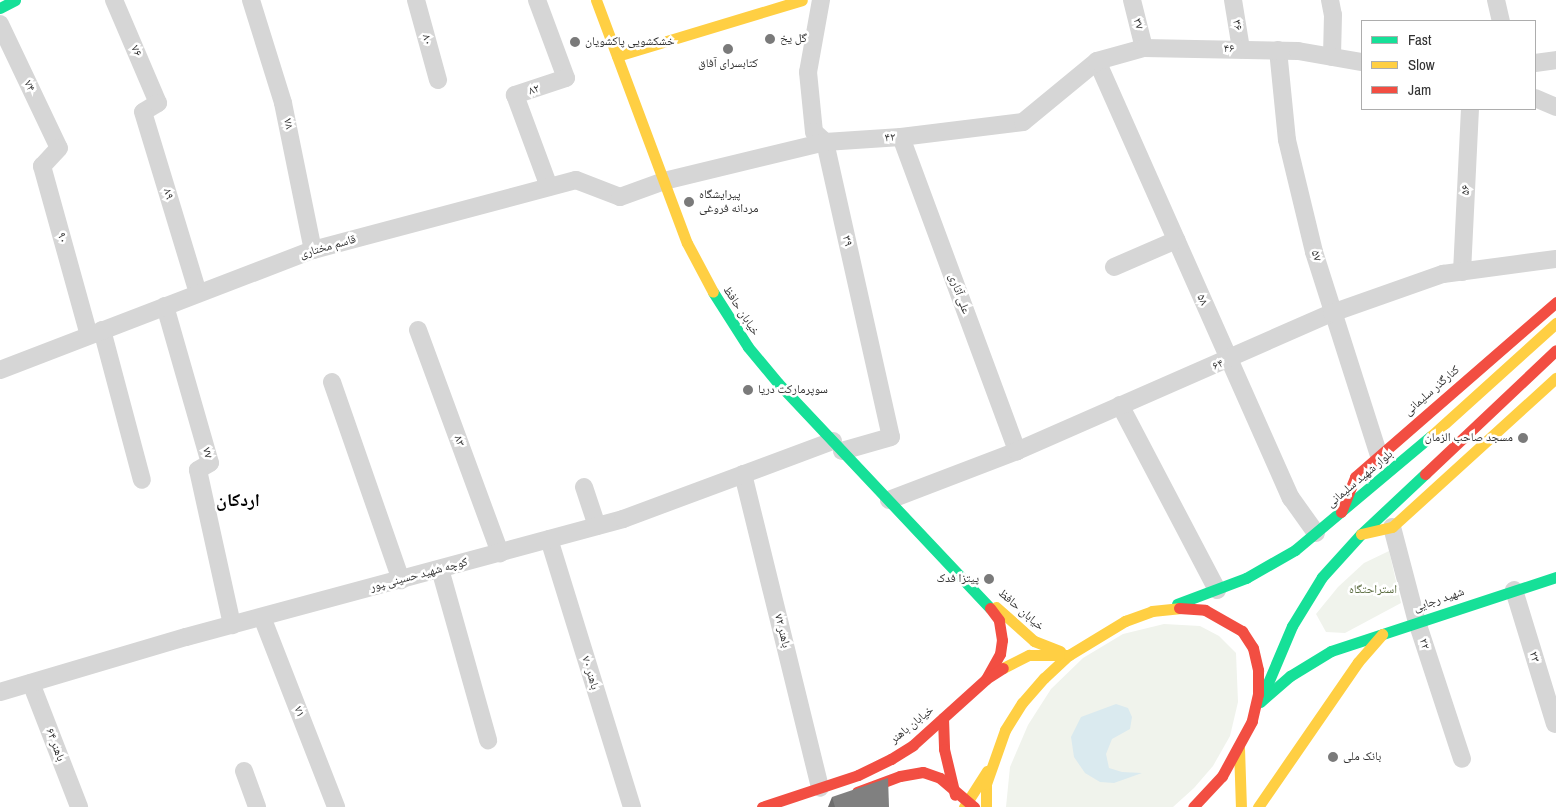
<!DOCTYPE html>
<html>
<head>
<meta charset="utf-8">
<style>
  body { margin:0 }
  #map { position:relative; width:1556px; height:807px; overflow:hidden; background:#fff; font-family:"Archivo Narrow","Noto Naskh Arabic",sans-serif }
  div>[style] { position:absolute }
  .green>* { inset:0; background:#f0f3ec }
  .water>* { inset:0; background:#daeaef }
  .street>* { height:18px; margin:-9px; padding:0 9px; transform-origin:9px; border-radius:9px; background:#d6d6d6 }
  .fast>* { height:11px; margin:-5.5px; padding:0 5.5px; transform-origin:5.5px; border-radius:5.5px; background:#16e098 }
  .slow>* { height:11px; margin:-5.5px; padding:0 5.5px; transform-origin:5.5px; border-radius:5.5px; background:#ffcf43 }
  .jam>* { height:11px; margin:-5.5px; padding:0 5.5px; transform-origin:5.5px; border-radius:5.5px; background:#f24e42 }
  .wall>* { inset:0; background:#6e6e6e }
  .building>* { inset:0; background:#808080 }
  .dots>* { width:14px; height:14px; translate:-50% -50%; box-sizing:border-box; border:2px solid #fff; border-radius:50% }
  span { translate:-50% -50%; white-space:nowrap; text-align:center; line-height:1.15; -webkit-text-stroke:5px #fff; paint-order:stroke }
  .street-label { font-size:12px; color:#323232 }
  .poi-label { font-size:12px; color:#323232 }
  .left { translate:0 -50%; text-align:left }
  .right { translate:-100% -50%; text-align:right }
  .park-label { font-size:12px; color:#5c6d41 }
  .district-label { font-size:18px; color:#000; font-weight:700 }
  .legend { position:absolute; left:1361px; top:20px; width:175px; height:90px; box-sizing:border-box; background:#fff; border:1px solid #adadad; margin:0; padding:6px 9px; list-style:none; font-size:15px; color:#323232 }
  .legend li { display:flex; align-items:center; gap:10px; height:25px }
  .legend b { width:25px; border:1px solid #adadad }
</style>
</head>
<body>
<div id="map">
  <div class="green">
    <i style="clip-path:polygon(1389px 551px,1401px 603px,1345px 633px,1326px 632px,1316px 614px,1338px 587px,1364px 563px)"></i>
    <i style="clip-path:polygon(1164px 624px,1200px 626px,1219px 636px,1236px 653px,1238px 702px,1230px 736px,1213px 766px,1194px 788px,1173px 807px,1006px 807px,1010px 767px,1028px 725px,1051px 689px,1083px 658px,1123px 634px)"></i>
  </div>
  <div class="water">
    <i style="clip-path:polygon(1116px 704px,1128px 708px,1132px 717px,1130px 729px,1112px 739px,1106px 754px,1109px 768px,1122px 772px,1142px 773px,1114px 783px,1100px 782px,1085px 773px,1074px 757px,1071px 737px,1081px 717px)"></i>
  </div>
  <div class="street">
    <i style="left:114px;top:0;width:112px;rotate:66.9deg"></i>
    <i style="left:158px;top:103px;width:17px;rotate:149deg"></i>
    <i style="left:143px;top:112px;width:189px;rotate:73.1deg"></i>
    <i style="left:251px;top:0;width:108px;rotate:72.7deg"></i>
    <i style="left:283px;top:103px;width:150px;rotate:78.5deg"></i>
    <i style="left:416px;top:0;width:83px;rotate:74.6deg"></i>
    <i style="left:537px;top:0;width:83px;rotate:69.6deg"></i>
    <i style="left:566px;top:78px;width:54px;rotate:161.6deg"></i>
    <i style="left:515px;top:95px;width:98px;rotate:69.7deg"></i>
    <i style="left:821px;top:0;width:73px;rotate:100.2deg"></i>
    <i style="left:808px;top:72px;width:60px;rotate:84.3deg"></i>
    <i style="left:814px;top:132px;width:15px;rotate:42deg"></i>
    <i style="left:825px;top:142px;width:302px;rotate:77.4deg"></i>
    <i style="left:891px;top:437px;width:51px;rotate:164.1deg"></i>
    <i style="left:1132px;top:0;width:49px;rotate:76deg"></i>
    <i style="left:1233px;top:0;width:50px;rotate:80.7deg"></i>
    <i style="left:1330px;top:0;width:15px;rotate:79deg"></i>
    <i style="left:1333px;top:15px;width:42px;rotate:91.4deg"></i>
    <i style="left:1496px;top:0;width:22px;rotate:77deg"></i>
    <i style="left:0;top:24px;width:137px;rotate:64.6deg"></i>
    <i style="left:59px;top:148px;width:25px;rotate:133deg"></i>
    <i style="left:42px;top:166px;width:175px;rotate:74.5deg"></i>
    <i style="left:1278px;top:50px;width:90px;rotate:84.3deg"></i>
    <i style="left:1287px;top:140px;width:115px;rotate:76.4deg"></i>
    <i style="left:1314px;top:252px;width:214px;rotate:72.3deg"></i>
    <i style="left:1097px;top:61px;width:478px;rotate:66.1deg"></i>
    <i style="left:1291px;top:498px;width:43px;rotate:54.5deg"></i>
    <i style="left:1535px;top:63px;width:21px;rotate:-8deg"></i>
    <i style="left:1535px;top:98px;width:23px;rotate:23deg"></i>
    <i style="left:901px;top:137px;width:335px;rotate:69.7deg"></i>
    <i style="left:1114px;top:267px;width:68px;rotate:-23.5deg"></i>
    <i style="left:1462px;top:272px;width:163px;rotate:-87.2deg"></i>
    <i style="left:165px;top:306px;width:163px;rotate:74deg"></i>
    <i style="left:210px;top:463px;width:14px;rotate:150deg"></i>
    <i style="left:198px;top:470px;width:159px;rotate:77.6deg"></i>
    <i style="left:102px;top:330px;width:155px;rotate:75.1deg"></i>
    <i style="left:418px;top:330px;width:238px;rotate:69.8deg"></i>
    <i style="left:0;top:370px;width:335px;rotate:-21deg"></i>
    <i style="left:313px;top:250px;width:272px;rotate:-14.9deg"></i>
    <i style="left:576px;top:180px;width:47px;rotate:21.1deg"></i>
    <i style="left:620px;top:197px;width:47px;rotate:-20deg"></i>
    <i style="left:664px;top:181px;width:166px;rotate:-13.6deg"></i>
    <i style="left:825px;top:142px;width:76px;rotate:-3.8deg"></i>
    <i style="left:901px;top:137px;width:123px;rotate:-7deg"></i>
    <i style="left:1023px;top:122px;width:96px;rotate:-39.5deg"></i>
    <i style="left:1097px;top:61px;width:49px;rotate:-15.5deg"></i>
    <i style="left:1144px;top:48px;width:154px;rotate:1.1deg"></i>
    <i style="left:1298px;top:51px;width:65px;rotate:9.8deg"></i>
    <i style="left:332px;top:382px;width:210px;rotate:70.8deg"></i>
    <i style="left:1120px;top:405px;width:209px;rotate:62.3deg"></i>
    <i style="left:743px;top:474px;width:323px;rotate:76.2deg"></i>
    <i style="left:584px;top:487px;width:41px;rotate:71.6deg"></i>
    <i style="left:889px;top:500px;width:137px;rotate:-20.9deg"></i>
    <i style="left:1017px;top:451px;width:344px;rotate:-23.7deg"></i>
    <i style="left:1332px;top:313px;width:118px;rotate:-19.4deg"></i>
    <i style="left:1443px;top:274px;width:114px;rotate:-7.6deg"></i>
    <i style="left:1392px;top:527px;width:98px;rotate:75.3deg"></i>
    <i style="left:1417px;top:622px;width:144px;rotate:71.8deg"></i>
    <i style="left:549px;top:539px;width:281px;rotate:72.8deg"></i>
    <i style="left:440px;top:569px;width:178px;rotate:74.3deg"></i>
    <i style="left:1514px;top:590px;width:140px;rotate:73deg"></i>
    <i style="left:262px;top:617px;width:204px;rotate:68.7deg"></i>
    <i style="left:31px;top:683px;width:133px;rotate:68.8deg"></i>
    <i style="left:0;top:692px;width:194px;rotate:-16.5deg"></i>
    <i style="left:186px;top:637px;width:453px;rotate:-15.1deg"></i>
    <i style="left:623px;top:519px;width:224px;rotate:-20.4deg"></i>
    <i style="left:244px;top:771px;width:38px;rotate:70deg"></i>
  </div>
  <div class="fast">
    <i style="left:0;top:8px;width:17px;rotate:-28deg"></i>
    <i style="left:713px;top:292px;width:65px;rotate:57.5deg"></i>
    <i style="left:748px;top:347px;width:47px;rotate:50.2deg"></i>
    <i style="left:778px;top:383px;width:309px;rotate:46.7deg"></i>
    <i style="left:1177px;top:604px;width:74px;rotate:-20.6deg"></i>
    <i style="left:1246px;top:578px;width:56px;rotate:-29.7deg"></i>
    <i style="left:1295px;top:550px;width:177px;rotate:-40deg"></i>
    <i style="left:1262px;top:697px;width:77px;rotate:-67.1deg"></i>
    <i style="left:1292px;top:626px;width:57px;rotate:-58.5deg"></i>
    <i style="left:1322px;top:577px;width:58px;rotate:-47.8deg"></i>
    <i style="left:1361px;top:534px;width:88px;rotate:-43.2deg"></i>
    <i style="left:1260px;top:702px;width:40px;rotate:-41deg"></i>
    <i style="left:1290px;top:676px;width:48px;rotate:-31.4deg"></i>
    <i style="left:1331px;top:651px;width:237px;rotate:-18.2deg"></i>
  </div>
  <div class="slow">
    <i style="left:596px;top:0;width:259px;rotate:69.5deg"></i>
    <i style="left:687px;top:243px;width:55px;rotate:62deg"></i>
    <i style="left:617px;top:56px;width:193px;rotate:-16.8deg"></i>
    <i style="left:1431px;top:436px;width:169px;rotate:-42.1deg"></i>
    <i style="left:1361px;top:534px;width:32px;rotate:-13deg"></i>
    <i style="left:1392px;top:527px;width:222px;rotate:-42.3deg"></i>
    <i style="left:996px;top:607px;width:51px;rotate:41.8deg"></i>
    <i style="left:1034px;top:641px;width:28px;rotate:21deg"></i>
    <i style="left:1003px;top:668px;width:29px;rotate:-27deg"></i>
    <i style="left:1029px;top:655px;width:40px"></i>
    <i style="left:1239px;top:748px;width:59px;rotate:88.1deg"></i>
    <i style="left:964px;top:807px;width:43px;rotate:-57.4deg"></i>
    <i style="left:986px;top:807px;width:23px;rotate:-90deg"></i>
    <i style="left:986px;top:784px;width:57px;rotate:-70.6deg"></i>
    <i style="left:1005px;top:730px;width:32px;rotate:-58deg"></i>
    <i style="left:1022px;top:703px;width:33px;rotate:-49deg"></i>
    <i style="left:1044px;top:678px;width:34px;rotate:-43deg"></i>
    <i style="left:1069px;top:655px;width:66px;rotate:-31.3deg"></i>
    <i style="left:1125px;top:621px;width:29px;rotate:-20deg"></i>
    <i style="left:1152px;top:611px;width:27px;rotate:-6deg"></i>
    <i style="left:1258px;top:807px;width:176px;rotate:-55.4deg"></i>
    <i style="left:1358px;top:662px;width:37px;rotate:-49deg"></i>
  </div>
  <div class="jam">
    <i style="left:1425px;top:474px;width:180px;rotate:-43.4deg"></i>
    <i style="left:1341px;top:512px;width:38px;rotate:-68deg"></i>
    <i style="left:1355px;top:477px;width:267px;rotate:-41deg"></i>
    <i style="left:1179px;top:608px;width:26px;rotate:4deg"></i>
    <i style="left:1205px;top:610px;width:43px;rotate:29.6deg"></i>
    <i style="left:1242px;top:631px;width:20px;rotate:57deg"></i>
    <i style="left:1253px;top:648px;width:23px;rotate:77deg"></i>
    <i style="left:1258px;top:670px;width:24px;rotate:90deg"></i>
    <i style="left:1258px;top:694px;width:28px;rotate:103deg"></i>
    <i style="left:1252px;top:721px;width:63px;rotate:118.6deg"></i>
    <i style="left:1222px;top:776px;width:42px;rotate:133.1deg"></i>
    <i style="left:986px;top:679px;width:29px;rotate:-61deg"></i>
    <i style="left:1000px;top:654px;width:14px;rotate:-82deg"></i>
    <i style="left:1002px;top:640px;width:20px;rotate:-99deg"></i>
    <i style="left:999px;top:620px;width:15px;rotate:-127deg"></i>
    <i style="left:943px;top:718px;width:31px;rotate:88deg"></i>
    <i style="left:944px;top:749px;width:47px;rotate:76.6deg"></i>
    <i style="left:857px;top:792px;width:46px;rotate:-20.4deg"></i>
    <i style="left:900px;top:776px;width:23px;rotate:-10deg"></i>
    <i style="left:923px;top:772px;width:18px;rotate:19deg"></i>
    <i style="left:940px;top:778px;width:45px;rotate:40.5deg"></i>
    <i style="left:762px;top:807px;width:101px;rotate:-18.4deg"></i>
    <i style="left:858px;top:775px;width:37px;rotate:-26deg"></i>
    <i style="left:891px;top:759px;width:26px;rotate:-32deg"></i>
    <i style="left:913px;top:745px;width:98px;rotate:-42.1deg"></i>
    <i style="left:986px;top:679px;width:20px;rotate:-33deg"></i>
  </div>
  <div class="wall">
    <i style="clip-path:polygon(832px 797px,889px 807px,828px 807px)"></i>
  </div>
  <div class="building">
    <i style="clip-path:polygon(888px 778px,889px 807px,835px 807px,832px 797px)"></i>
  </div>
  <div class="dots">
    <i style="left:770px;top:39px;background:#7a7a7a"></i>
    <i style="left:575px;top:42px;background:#7a7a7a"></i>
    <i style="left:728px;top:49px;background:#7a7a7a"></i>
    <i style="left:689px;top:202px;background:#7a7a7a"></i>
    <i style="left:748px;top:390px;background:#7a7a7a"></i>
    <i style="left:1523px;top:438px;background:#7a7a7a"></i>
    <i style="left:989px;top:579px;background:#7a7a7a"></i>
    <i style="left:1333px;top:757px;background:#7a7a7a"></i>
  </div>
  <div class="street-label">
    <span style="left:1138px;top:24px;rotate:75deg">۳۷</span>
    <span style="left:1237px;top:25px;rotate:81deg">۳۶</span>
    <span style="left:427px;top:40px;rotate:75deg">۸۰</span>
    <span style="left:1229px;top:49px;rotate:2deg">۴۶</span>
    <span style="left:136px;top:51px;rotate:67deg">۷۶</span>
    <span style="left:29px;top:86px;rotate:65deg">۷۴</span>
    <span style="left:534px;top:90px;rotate:-19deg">۸۲</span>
    <span style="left:288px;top:124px;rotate:79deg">۷۸</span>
    <span style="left:890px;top:138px;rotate:-4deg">۴۲</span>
    <span style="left:1466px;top:190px;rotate:-87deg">۵۶</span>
    <span style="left:168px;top:194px;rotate:73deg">۸۹</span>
    <span style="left:62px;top:238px;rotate:75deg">۹۰</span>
    <span style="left:847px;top:241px;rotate:77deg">۳۹</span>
    <span style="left:328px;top:247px;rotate:-16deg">قاسم مختاری</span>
    <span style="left:1316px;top:256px;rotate:75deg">۵۷</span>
    <span style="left:959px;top:294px;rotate:70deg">علی آثاری</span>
    <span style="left:1202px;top:300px;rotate:66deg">۵۸</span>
    <span style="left:741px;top:311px;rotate:57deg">خیابان حافظ</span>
    <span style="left:1218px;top:365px;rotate:-22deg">۶۴</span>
    <span style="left:1432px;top:391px;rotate:-41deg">کنارگذر سلیمانی</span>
    <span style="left:459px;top:441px;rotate:70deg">۸۳</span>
    <span style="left:207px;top:453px;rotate:76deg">۷۷</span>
    <span style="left:1360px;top:479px;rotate:-40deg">بلوار شهید سلیمانی</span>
    <span style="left:419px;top:575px;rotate:-15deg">کوچه شهید حسینی ‍پور</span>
    <span style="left:1439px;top:600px;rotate:-19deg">شهید رجایی</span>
    <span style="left:1021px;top:610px;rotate:41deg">خیابان حافظ</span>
    <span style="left:782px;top:631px;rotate:76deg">باهنر ۷۲</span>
    <span style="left:1424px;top:644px;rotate:72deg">۲۲</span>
    <span style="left:1534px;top:657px;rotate:73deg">۲۳</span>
    <span style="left:590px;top:673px;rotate:73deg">باهنر ۷۰</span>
    <span style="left:299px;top:712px;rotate:69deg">۷۱</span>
    <span style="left:912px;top:725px;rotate:-39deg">خیابان باهنر</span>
    <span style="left:55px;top:745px;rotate:69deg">باهنر ۶۴</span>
  </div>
  <div class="poi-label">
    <span class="left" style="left:780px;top:39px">گل یخ</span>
    <span class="left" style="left:585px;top:42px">خشکشویی پاکشویان</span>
    <span style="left:728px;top:64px">کتابسرای آفاق</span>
    <span class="left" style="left:699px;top:202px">پیرایشگاه<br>مردانه فروغی</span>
    <span class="left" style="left:758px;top:390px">سوپرمارکت دریا</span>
    <span class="right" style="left:1513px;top:438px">مسجد صاحب الزمان</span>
    <span class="right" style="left:979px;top:579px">پیتزا فدک</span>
    <span class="left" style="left:1343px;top:757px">بانک ملی</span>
  </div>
  <div class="park-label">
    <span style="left:1373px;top:590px">استراحتگاه</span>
  </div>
  <div class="district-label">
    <span style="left:238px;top:500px">اردکان</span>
  </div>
  <ul class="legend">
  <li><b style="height:6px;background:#16e098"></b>Fast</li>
  <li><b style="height:6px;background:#ffcf43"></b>Slow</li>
  <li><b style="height:6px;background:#f24e42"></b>Jam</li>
  </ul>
</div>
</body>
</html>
